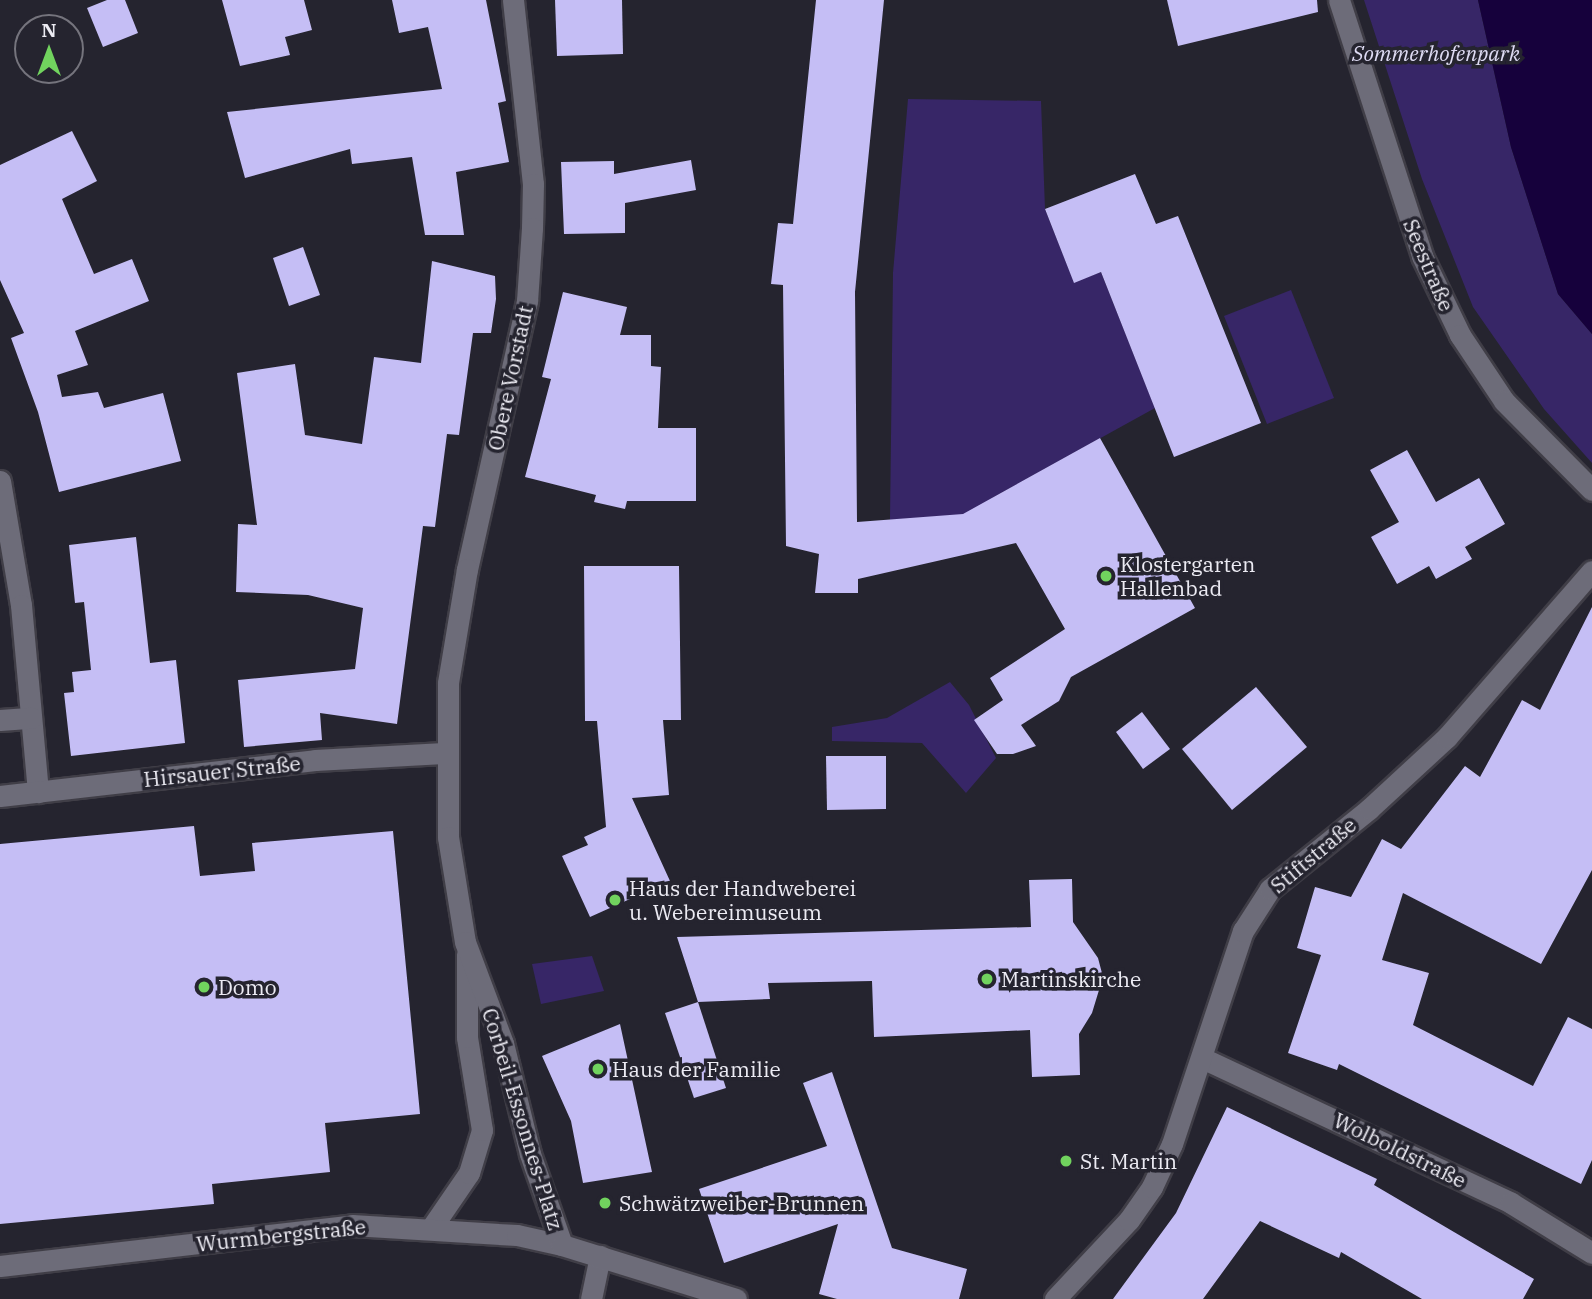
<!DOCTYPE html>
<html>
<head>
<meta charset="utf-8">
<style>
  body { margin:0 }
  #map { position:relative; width:1592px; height:1299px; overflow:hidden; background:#25242f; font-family:"IBM Plex Serif",serif }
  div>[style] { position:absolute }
  .green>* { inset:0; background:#372667 }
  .water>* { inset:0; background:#16013c }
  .building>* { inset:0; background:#c5bef5 }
  .roads { filter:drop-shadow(2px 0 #403e47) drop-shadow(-2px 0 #403e47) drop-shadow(0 2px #403e47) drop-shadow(0 -2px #403e47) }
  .street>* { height:21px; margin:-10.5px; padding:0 10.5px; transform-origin:10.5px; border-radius:10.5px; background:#6d6c79 }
  .secondary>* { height:21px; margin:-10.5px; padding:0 10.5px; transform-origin:10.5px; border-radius:10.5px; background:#6d6c79 }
  .dots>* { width:19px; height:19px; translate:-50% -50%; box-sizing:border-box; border:4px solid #25242f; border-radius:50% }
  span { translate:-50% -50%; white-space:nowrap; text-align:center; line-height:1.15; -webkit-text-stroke:7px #25242f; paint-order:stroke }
  .park-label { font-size:21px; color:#dedbf3; font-style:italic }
  .street-label { font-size:21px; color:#ecebf3 }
  .poi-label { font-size:21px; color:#ecebf3 }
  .left { translate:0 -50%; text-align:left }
  .north { position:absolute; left:14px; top:14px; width:70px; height:70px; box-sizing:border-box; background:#25242f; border:2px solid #75747d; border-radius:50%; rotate:0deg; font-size:19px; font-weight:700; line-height:28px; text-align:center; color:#ecebf3 }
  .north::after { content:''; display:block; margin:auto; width:24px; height:32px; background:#71d35e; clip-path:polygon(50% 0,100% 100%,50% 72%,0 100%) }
</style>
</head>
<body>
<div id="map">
  <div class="green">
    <i style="clip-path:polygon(1364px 0,1478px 0,1511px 147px,1558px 294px,1592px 334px,1592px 463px,1544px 409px,1473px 307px,1422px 179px)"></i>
    <i style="clip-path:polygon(908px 99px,1041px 101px,1045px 209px,1074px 282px,1101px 272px,1155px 408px,992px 498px,999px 512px,890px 520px,893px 273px)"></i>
    <i style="clip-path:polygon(1291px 290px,1334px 398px,1267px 424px,1224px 316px)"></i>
    <i style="clip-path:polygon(950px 682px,969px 705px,996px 758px,966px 793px,922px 743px,832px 741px,832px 727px,887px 718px)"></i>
    <i style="clip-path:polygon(592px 956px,604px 991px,541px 1004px,532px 964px)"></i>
  </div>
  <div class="water">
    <i style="clip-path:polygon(1478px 0,1592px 0,1592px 334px,1558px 294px,1511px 147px)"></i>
  </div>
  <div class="building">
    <i style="clip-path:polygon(107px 0,125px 0,138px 33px,103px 47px,87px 8px)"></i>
    <i style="clip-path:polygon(222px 0,304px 0,312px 30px,285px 37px,290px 55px,240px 66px)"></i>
    <i style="clip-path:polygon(392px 0,486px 0,506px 101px,498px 103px,509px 162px,456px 172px,464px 235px,425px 235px,412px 157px,352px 164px,350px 149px,245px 178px,227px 112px,442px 89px,428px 27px,399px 33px)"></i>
    <i style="clip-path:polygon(555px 0,622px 0,623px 54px,557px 56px)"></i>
    <i style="clip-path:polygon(816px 0,884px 0,855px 292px,857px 522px,963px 514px,1100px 438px,1195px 608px,1071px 677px,1059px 701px,1021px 725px,1036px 746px,1013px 754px,997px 754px,974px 720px,1003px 700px,990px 678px,1065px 629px,1016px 543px,858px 579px,858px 593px,815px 593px,819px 554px,786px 546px,783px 285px,771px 284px,778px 223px,793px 224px)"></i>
    <i style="clip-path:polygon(1167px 0,1317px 0,1318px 12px,1178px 46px)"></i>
    <i style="clip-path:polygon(72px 131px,97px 181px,62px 199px,94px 274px,132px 259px,149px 301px,75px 331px,88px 365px,57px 375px,62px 397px,98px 392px,104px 408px,163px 393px,181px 461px,59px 492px,38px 412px,11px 338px,24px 333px,0 280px,0 165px)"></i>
    <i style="clip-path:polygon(691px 160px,696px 190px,625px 203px,625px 233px,564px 234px,561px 162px,614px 161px,614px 174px)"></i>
    <i style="clip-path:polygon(1135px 174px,1156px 224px,1178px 216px,1261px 423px,1174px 457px,1101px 272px,1074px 283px,1045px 209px)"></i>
    <i style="clip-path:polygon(303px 247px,320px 295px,289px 306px,273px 258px)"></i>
    <i style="clip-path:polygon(432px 261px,495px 276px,496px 299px,491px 333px,473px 333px,459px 435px,447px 434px,435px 527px,423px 526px,397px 724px,320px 713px,322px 740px,244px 747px,238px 680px,355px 669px,363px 608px,308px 595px,236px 592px,238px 524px,257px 525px,237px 373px,295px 364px,305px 435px,362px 444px,374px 357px,421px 363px)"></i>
    <i style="clip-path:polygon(563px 292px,627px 307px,620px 335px,651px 335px,651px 366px,661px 367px,658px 428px,696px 428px,696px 501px,627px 501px,625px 509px,594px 502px,596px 495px,525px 477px,551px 379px,542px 377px)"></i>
    <i style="clip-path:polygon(1407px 450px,1436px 502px,1479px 478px,1505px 524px,1465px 547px,1472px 559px,1436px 579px,1429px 566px,1397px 584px,1371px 537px,1399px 522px,1370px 470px)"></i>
    <i style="clip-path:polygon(136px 537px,150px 663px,176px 660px,185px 743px,71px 756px,64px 693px,74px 692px,72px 672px,91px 670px,84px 602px,75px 603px,69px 545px)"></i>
    <i style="clip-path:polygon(584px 566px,679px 566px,681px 720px,663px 720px,669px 795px,632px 798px,670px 881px,590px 917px,562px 856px,588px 845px,584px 837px,606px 827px,597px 721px,585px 721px)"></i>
    <i style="clip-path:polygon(1592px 607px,1592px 870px,1541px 964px,1403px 893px,1382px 960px,1429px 973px,1413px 1025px,1533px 1086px,1568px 1017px,1592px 1029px,1592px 1160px,1581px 1184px,1339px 1064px,1337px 1070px,1288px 1053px,1321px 955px,1297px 948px,1315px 887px,1351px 897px,1382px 839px,1401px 849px,1465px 766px,1480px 777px,1522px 700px,1540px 710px)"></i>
    <i style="clip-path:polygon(1256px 687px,1307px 747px,1232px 810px,1182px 749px)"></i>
    <i style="clip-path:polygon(1142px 712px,1170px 749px,1143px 769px,1116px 732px)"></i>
    <i style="clip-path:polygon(826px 756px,886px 756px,886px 809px,827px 810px)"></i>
    <i style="clip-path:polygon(194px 826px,200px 876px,255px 871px,252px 843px,393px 831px,420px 1114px,325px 1123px,330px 1172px,212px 1184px,214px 1204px,0 1224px,0 844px)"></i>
    <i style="clip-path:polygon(1072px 879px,1073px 922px,1098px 958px,1103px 977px,1092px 1013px,1079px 1034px,1080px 1075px,1032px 1077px,1030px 1030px,874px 1037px,872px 981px,768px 983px,770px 999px,698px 1002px,677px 937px,1031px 927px,1029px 880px)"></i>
    <i style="clip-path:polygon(698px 1002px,726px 1088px,694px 1098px,665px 1013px)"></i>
    <i style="clip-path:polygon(620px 1024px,652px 1172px,583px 1183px,571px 1121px,542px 1056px)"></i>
    <i style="clip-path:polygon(832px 1072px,892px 1248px,967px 1269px,959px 1299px,837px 1299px,819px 1294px,838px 1224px,724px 1263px,699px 1189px,827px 1146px,803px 1083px)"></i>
    <i style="clip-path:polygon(1227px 1107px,1377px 1179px,1374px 1185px,1534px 1279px,1523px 1299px,1422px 1299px,1341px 1252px,1339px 1258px,1260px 1221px,1203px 1299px,1113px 1299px,1176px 1213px)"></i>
  </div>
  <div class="roads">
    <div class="street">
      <i style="left:0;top:481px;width:126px;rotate:80.4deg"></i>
      <i style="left:21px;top:605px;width:188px;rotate:84.8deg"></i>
      <i style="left:0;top:720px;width:31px;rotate:-4deg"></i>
      <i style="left:0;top:796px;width:317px;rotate:-6.5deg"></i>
      <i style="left:315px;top:760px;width:129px;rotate:-3.1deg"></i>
      <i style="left:1202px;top:1058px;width:341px;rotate:25.1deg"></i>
      <i style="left:1511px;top:1203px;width:95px;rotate:31.7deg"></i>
      <i style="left:432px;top:1227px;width:65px;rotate:-55.6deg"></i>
      <i style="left:469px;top:1173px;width:45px;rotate:-73.2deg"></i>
      <i style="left:482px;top:1130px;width:94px;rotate:-99.2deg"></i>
      <i style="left:467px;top:1037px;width:83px;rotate:-90deg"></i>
      <i style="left:0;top:1266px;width:354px;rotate:-6.6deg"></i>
      <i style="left:352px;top:1225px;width:165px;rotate:3.5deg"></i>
      <i style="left:517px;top:1235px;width:46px;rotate:12.5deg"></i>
      <i style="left:591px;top:1299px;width:44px;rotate:-78.2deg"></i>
      <i style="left:1055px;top:1299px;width:108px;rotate:-46.9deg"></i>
      <i style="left:1129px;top:1220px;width:40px;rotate:-55.1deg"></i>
      <i style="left:1152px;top:1187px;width:47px;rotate:-65.1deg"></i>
      <i style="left:1172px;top:1144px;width:225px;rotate:-71.6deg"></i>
      <i style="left:1243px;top:931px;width:50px;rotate:-57.3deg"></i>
      <i style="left:1270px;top:889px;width:127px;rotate:-38.9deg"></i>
      <i style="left:1369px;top:809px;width:106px;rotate:-42.7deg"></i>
      <i style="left:1447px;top:737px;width:220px;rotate:-48.9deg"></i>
    </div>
    <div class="secondary">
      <i style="left:513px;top:0;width:185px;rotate:83.8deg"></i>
      <i style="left:533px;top:184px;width:44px;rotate:91.3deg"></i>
      <i style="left:532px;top:228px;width:73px;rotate:93.9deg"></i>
      <i style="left:527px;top:301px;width:275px;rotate:102.6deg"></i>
      <i style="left:467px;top:569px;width:116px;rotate:99.5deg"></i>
      <i style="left:448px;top:683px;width:154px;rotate:90deg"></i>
      <i style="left:448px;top:837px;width:106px;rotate:80.8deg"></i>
      <i style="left:465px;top:942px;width:108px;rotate:69.4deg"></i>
      <i style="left:503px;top:1043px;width:114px;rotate:76.3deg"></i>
      <i style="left:530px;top:1154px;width:96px;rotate:70.6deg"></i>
      <i style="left:562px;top:1245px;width:182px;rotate:17.2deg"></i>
      <i style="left:1339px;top:0;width:269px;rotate:72deg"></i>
      <i style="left:1422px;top:256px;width:88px;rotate:64.3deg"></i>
      <i style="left:1460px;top:335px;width:79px;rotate:56.3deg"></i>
      <i style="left:1504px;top:401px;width:125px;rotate:45.3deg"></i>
    </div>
  </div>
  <div class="dots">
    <i style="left:1106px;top:576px;background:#71d35e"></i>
    <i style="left:615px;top:900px;background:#71d35e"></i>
    <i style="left:987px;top:979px;background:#71d35e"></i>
    <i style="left:204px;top:987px;background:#71d35e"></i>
    <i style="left:598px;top:1069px;background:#71d35e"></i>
    <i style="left:1066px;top:1161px;background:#71d35e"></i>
    <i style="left:605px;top:1203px;background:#71d35e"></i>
  </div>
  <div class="park-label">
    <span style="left:1436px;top:53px">Sommerhofenpark</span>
  </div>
  <div class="street-label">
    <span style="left:1429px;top:265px;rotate:67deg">Seestraße</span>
    <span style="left:510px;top:378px;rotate:-78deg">Obere Vorstadt</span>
    <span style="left:222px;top:771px;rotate:-6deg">Hirsauer Straße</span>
    <span style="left:1313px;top:855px;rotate:-40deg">Stiftstraße</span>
    <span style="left:523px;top:1119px;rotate:73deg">Corbeil-Essonnes-Platz</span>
    <span style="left:1400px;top:1150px;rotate:26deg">Wolboldstraße</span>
    <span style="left:281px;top:1235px;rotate:-6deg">Wurmbergstraße</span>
  </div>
  <div class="poi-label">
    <span class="left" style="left:1120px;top:576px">Klostergarten<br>Hallenbad</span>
    <span class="left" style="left:629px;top:900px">Haus der Handweberei<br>u. Webereimuseum</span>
    <span class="left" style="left:1001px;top:979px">Martinskirche</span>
    <span class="left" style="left:218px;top:987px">Domo</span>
    <span class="left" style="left:612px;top:1069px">Haus der Familie</span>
    <span class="left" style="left:1080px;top:1161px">St. Martin</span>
    <span class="left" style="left:619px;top:1203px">Schwätzweiber-Brunnen</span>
  </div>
  <div class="north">N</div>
</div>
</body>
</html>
